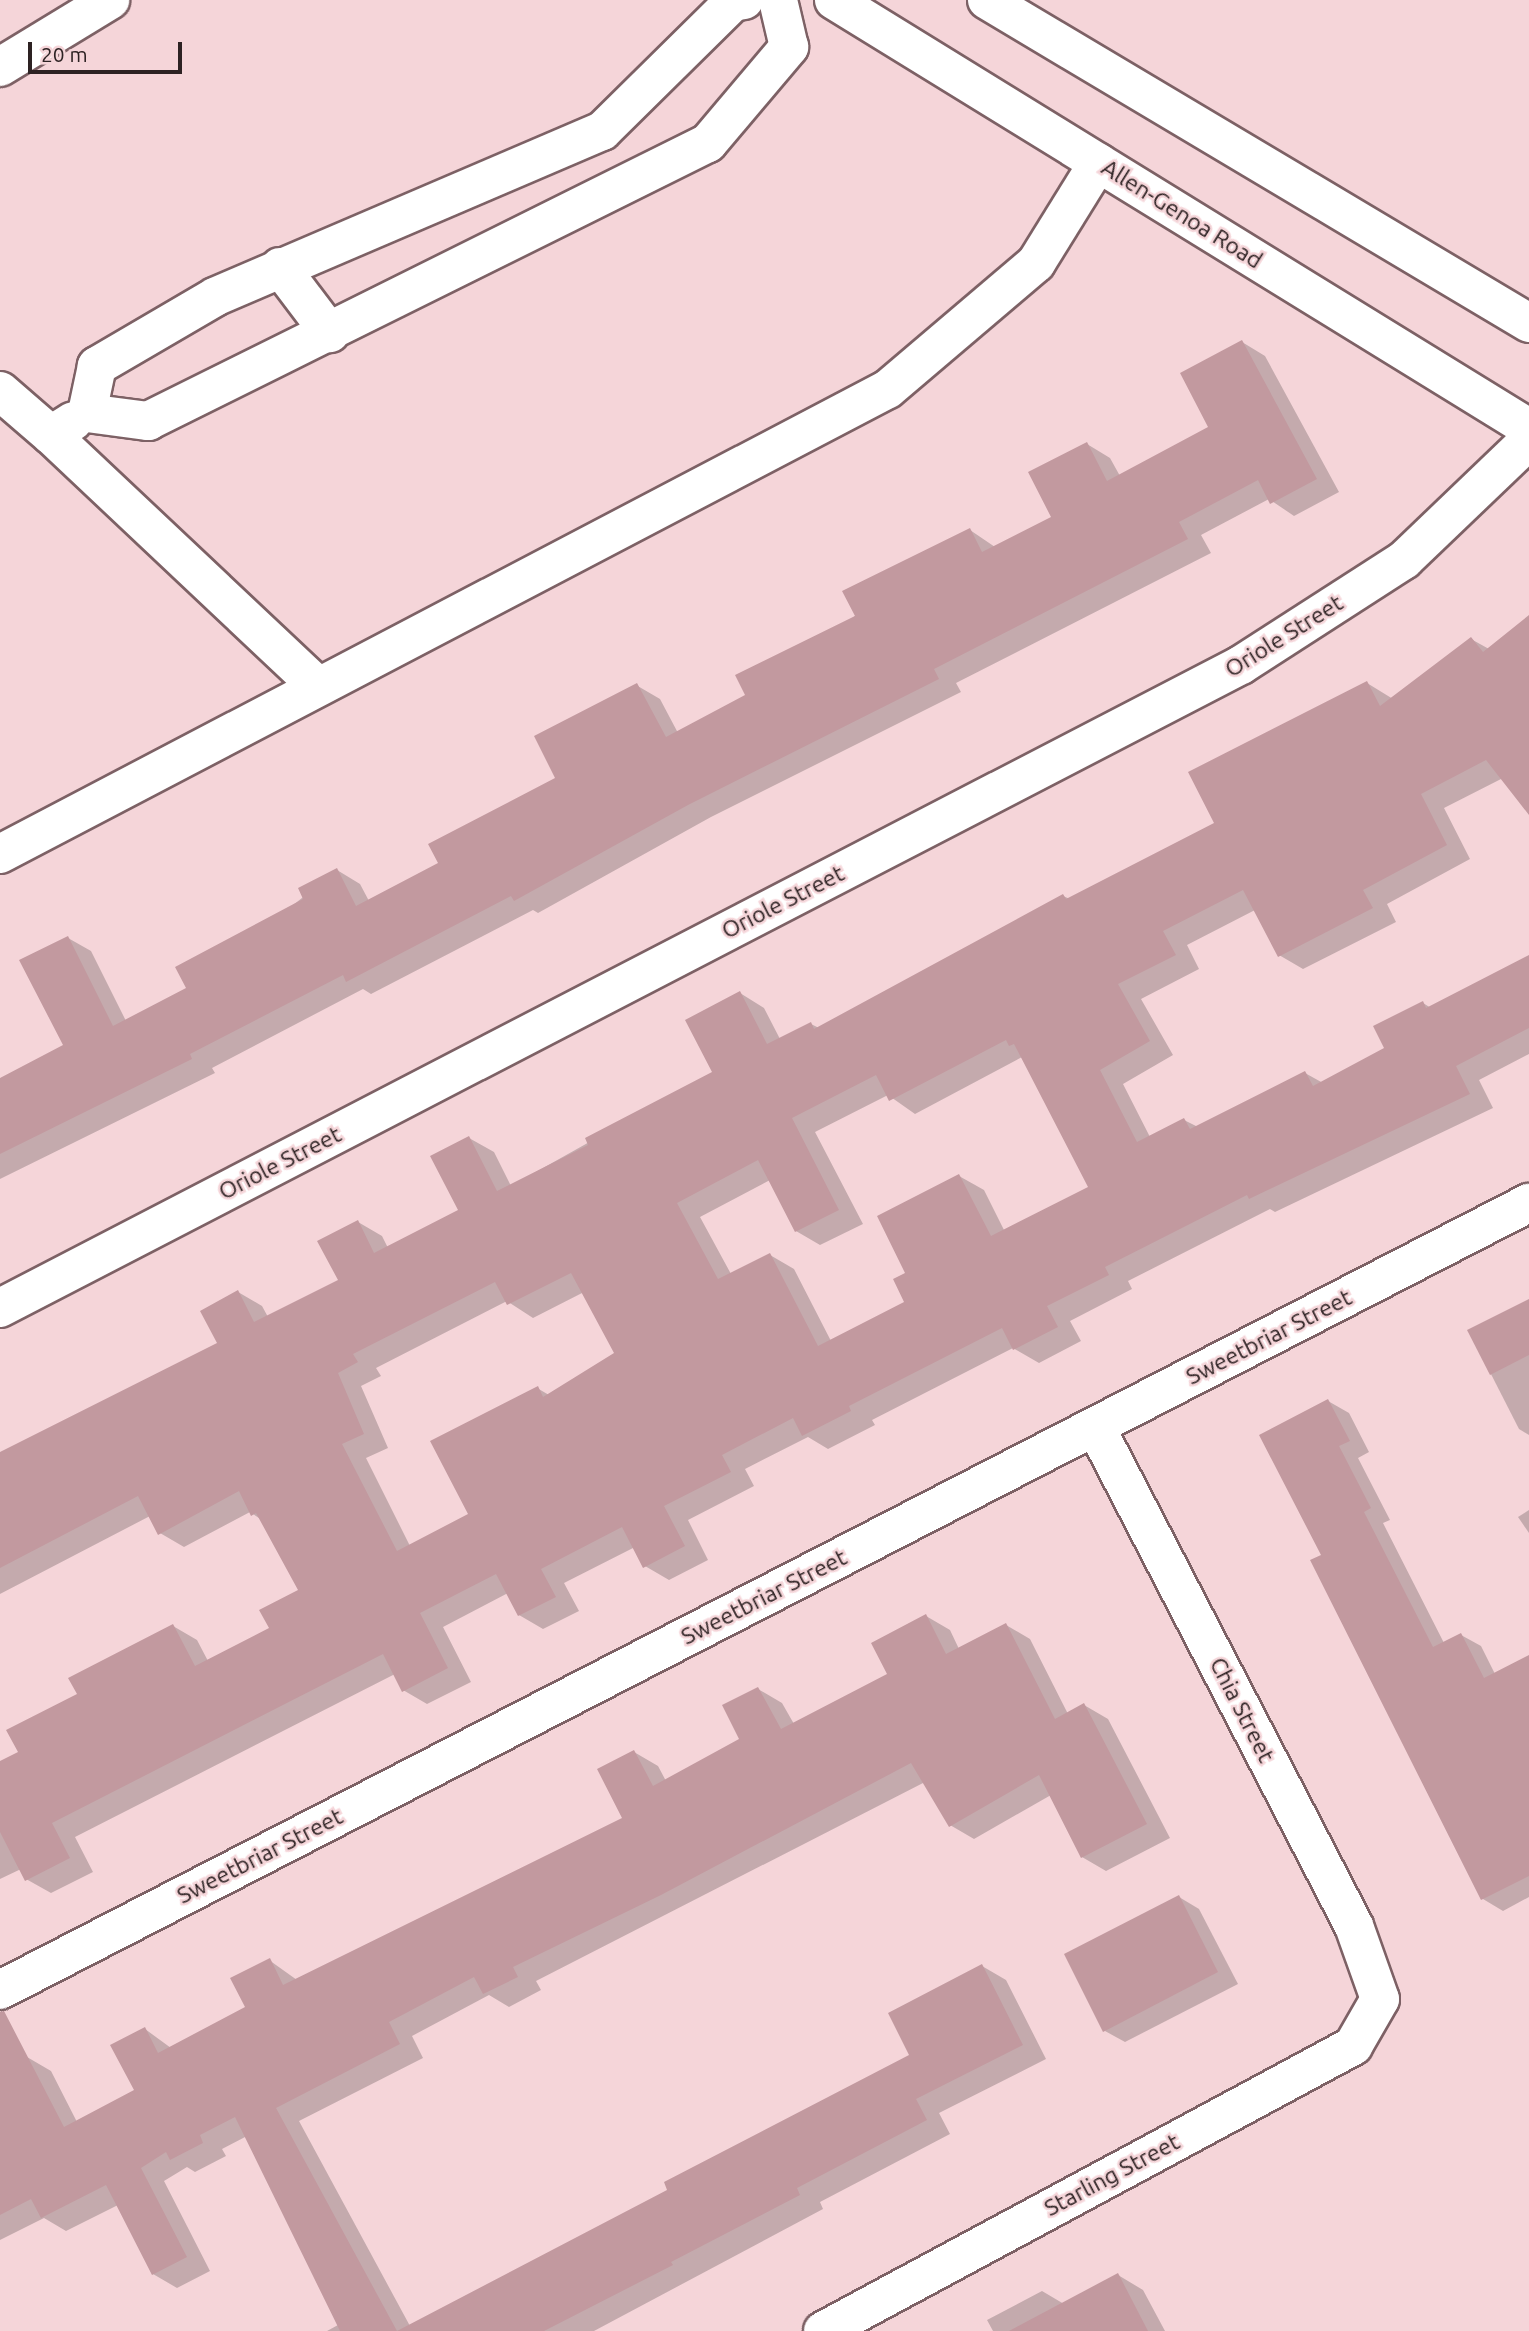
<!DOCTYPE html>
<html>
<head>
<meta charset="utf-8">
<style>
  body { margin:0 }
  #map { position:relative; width:1529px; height:2331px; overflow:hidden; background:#f5d5d9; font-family:Ubuntu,sans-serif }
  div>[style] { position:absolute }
  .shadow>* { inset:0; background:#0003 }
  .building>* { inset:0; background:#c2999f }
  .roads { filter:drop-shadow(2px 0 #7d6165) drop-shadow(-2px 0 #7d6165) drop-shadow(0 2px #7d6165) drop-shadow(0 -2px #7d6165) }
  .minor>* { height:38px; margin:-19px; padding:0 19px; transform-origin:19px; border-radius:19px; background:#fff }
  .major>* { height:38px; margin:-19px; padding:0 19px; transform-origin:19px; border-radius:19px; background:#fff }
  span { translate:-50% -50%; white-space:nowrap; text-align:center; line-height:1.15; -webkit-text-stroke:5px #f5d5d9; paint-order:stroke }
  .street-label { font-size:23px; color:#2d2223 }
  .scale { position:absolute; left:28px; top:42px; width:154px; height:32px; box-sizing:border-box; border:4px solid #2d2223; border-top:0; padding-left:9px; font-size:21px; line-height:24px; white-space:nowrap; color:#2d2223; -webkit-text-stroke:5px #f5d5d9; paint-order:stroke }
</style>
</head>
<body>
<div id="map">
  <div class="shadow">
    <i style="clip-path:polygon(1242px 342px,1265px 356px,1339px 492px,1294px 516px,1269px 499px,1201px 535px,1211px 553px,956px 683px,961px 692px,711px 817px,538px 913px,533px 910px,371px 994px,363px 989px,212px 1068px,215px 1073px,0 1179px,0 1080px,66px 1045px,68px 938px,91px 951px,126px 1021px,188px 989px,337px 870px,360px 884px,369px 901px,440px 864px,557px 779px,636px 685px,660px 699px,678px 733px,748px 696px,970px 530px,995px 547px,1054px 517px,1087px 444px,1110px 458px,1120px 476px,1210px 428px)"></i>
    <i style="clip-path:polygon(evenodd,1529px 617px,1529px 801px,1503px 778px,1444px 808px,1470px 859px,1387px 904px,1396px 922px,1303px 969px,1279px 955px,1255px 910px,1187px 945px,1199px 969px,1141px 999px,1173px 1055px,1123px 1084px,1150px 1137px,1184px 1120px,1198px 1127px,1305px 1073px,1323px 1083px,1387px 1049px,1423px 1003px,1431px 1008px,1529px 957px,1529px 1054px,1479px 1080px,1493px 1108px,1275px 1212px,1270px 1209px,1128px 1281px,1132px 1289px,1070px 1321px,1081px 1341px,1039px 1363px,1013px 1348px,872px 1420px,875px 1425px,828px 1449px,808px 1437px,745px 1469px,754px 1486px,688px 1520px,708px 1560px,669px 1580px,645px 1566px,635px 1547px,564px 1583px,579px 1611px,543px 1629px,519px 1615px,508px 1593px,443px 1627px,471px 1682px,427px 1704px,403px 1690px,395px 1674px,75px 1837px,93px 1872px,51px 1893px,26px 1879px,21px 1869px,0 1879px,0 1763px,20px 1752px,79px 1694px,173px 1626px,197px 1640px,208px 1661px,271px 1629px,301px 1591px,262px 1520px,250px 1512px,184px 1547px,160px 1533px,150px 1516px,0 1594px,0 1454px,219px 1344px,238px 1292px,262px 1306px,268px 1317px,340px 1281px,358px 1222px,382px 1236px,388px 1248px,460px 1211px,469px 1138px,494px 1152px,511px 1186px,714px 1072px,740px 993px,764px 1008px,780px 1039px,811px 1024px,819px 1028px,1063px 896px,1070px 899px,1216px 823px,1367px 683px,1393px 699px,1471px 639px,1489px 649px,1529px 617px,1022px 1057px,1090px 1188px,1005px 1232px,984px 1190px,959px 1176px,908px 1273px,907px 1303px,831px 1341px,794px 1269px,770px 1255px,731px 1274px,700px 1217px,770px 1180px,796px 1231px,820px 1245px,863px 1224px,815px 1132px,888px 1095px,915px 1114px,1022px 1057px,1529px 617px,584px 1292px,616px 1353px,549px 1395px,537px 1388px,470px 1515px,410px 1546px,366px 1458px,388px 1448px,361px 1386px,381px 1376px,376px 1368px,507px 1301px,533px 1318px,584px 1292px)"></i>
    <i style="clip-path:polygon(1529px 1301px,1529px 1435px,1519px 1429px,1469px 1331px)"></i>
    <i style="clip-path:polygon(1328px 1401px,1349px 1413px,1369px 1452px,1358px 1458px,1390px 1520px,1383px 1523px,1444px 1643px,1461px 1635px,1481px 1646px,1495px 1674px,1529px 1657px,1529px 1897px,1503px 1911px,1483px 1899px,1324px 1556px)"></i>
    <i style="clip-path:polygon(1529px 1510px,1529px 1533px,1518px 1517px)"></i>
    <i style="clip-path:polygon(926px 1616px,950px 1630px,959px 1649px,1006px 1625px,1030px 1639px,1068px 1714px,1084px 1705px,1108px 1719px,1170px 1838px,1106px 1871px,1082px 1857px,1051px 1795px,974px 1839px,950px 1825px,925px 1782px,536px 1981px,541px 1990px,509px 2007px,489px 1995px,412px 2036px,423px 2058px,299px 2121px,410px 2326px,670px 2191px,912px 2056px,982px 1966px,1006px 1980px,1046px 2059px,939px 2113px,950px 2134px,820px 2202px,823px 2209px,594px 2331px,327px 2331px,338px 2325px,247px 2136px,222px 2149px,226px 2156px,195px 2172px,187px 2167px,164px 2181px,210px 2271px,177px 2288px,153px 2274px,118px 2205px,66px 2231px,44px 2218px,0 2240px,0 2072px,27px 2057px,51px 2071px,77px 2122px,136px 2091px,145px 2029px,171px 2048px,248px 2008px,269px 1960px,297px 1980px,624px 1818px,634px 1752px,658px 1766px,666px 1781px,742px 1740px,758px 1689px,782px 1703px,794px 1724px,890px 1675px)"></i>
    <i style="clip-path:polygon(1179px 1897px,1199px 1909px,1238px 1984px,1125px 2042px,1105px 2031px)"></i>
    <i style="clip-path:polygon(1118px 2275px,1143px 2290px,1165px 2331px,993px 2331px,987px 2320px,1042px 2291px,1064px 2304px)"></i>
  </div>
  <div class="building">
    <i style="clip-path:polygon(1242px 340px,1317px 479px,1270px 504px,1258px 480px,1179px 522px,1188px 539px,934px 669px,939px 679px,688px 805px,514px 901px,511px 896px,346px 982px,343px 975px,190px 1054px,192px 1059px,0 1154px,0 1078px,63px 1045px,19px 960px,68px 936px,113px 1026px,186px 988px,175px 967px,303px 899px,298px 888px,337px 868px,356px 906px,438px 863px,428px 844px,555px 778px,534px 736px,637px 683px,666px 737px,745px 695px,735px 675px,855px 616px,842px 591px,970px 528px,982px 552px,1051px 517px,1028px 472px,1087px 442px,1107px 481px,1208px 427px,1180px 373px)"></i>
    <i style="clip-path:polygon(evenodd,1529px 615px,1529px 815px,1486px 760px,1421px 794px,1447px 845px,1363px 890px,1373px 908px,1278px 957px,1243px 890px,1163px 931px,1176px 955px,1118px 984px,1150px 1041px,1100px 1070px,1137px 1142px,1184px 1118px,1190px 1129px,1305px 1071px,1313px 1086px,1384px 1048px,1373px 1026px,1423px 1001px,1426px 1008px,1529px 955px,1529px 1028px,1456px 1066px,1470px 1094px,1249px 1199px,1247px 1195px,1105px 1267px,1109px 1275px,1047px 1306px,1058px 1327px,1013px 1350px,1002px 1328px,849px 1406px,851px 1411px,802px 1436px,793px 1418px,722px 1455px,731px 1472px,664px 1506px,685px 1546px,643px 1568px,622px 1527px,541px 1569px,556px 1597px,518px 1616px,496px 1574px,420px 1613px,448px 1668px,402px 1692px,383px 1654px,52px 1823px,70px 1858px,25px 1881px,0 1832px,0 1761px,18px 1752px,6px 1730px,77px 1694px,68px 1678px,173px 1624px,195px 1666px,269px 1628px,259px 1610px,298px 1590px,256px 1513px,251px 1516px,239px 1491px,158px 1535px,138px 1496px,0 1568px,0 1452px,217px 1343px,200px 1311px,238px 1290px,254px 1322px,338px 1280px,317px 1241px,358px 1220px,374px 1253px,458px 1210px,430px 1156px,469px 1136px,497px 1191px,588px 1145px,585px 1138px,712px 1072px,685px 1020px,740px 991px,767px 1044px,811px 1022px,814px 1029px,1063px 894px,1066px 899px,1214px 823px,1188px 772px,1367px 681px,1380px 706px,1471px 637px,1483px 652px,1529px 615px,1006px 1040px,1009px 1046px,1014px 1044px,1088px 1187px,991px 1236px,959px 1174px,877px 1216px,905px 1273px,893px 1279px,904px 1302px,818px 1346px,770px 1253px,718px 1279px,677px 1203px,758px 1160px,795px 1232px,839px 1210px,792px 1118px,876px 1075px,889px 1101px,1006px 1040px,1529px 615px,571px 1273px,614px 1353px,543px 1397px,538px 1386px,430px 1441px,468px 1514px,397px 1551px,342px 1444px,364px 1434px,338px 1373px,358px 1362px,353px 1354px,495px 1282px,507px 1305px,571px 1273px)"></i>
    <i style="clip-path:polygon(1529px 1299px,1529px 1355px,1490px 1375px,1467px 1330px)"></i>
    <i style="clip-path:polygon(1328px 1399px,1350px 1441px,1339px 1446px,1371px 1508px,1364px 1512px,1433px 1647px,1461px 1633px,1484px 1678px,1529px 1655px,1529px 1876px,1481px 1900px,1310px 1560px,1321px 1555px,1259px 1435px)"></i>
    <i style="clip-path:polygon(926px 1614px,946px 1654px,1006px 1623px,1055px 1719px,1084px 1703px,1147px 1824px,1081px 1858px,1039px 1775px,949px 1827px,911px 1763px,661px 1895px,513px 1967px,518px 1977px,483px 1994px,474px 1977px,389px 2022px,400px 2044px,276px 2108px,397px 2331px,667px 2190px,664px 2182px,909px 2055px,888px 2013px,982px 1964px,1023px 2045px,916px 2099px,927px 2120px,797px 2188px,800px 2195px,671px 2262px,673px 2265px,544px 2331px,340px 2331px,235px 2117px,200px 2135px,203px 2143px,170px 2160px,166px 2152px,141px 2168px,187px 2257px,152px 2275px,106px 2185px,41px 2218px,31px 2199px,0 2215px,0 2012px,4px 2011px,64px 2127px,134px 2090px,110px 2045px,145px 2027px,158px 2053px,245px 2007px,230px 1978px,270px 1958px,283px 1985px,622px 1818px,597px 1769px,634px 1750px,653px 1786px,739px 1739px,722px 1705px,758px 1687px,781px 1729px,887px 1674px,871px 1643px)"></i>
    <i style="clip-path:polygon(1179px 1895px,1218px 1972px,1103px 2032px,1064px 1954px)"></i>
    <i style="clip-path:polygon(1118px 2273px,1148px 2331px,1009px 2331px)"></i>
  </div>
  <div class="roads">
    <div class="minor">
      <i style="left:744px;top:0;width:11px;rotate:170deg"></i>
      <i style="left:733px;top:2px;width:184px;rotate:135.4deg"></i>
      <i style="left:602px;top:131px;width:421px;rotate:156.8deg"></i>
      <i style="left:215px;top:297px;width:137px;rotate:149.7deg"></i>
      <i style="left:97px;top:366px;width:48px;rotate:102deg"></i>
      <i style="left:87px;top:413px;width:62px;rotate:7.5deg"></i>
      <i style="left:148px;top:421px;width:625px;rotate:-26.4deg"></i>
      <i style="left:708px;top:143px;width:126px;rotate:-49.8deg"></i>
      <i style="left:789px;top:47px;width:48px;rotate:-103.2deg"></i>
      <i style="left:0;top:67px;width:129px;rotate:-31.3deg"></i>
      <i style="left:280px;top:267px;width:83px;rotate:52.9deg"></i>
      <i style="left:0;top:391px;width:67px;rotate:40.8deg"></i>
      <i style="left:51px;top:435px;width:26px;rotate:-32deg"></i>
      <i style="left:51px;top:435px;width:367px;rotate:43.3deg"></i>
      <i style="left:0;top:854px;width:1002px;rotate:-27.64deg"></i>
      <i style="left:888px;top:389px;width:194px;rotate:-40.4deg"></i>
      <i style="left:1036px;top:263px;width:118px;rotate:-58.2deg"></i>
      <i style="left:0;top:1308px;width:1398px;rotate:-27.39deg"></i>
      <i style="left:1241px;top:665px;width:194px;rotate:-32.8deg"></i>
      <i style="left:1404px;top:560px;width:173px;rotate:-43.8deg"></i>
      <i style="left:0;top:1990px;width:1720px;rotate:-27.24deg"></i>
      <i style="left:823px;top:2331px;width:602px;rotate:-28.27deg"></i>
      <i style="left:1353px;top:2046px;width:54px;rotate:-60.1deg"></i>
      <i style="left:1380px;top:1999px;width:77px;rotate:-109.6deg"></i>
      <i style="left:1354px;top:1926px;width:563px;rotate:-117.38deg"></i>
    </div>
    <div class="major">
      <i style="left:834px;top:0;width:816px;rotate:31.63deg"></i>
      <i style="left:987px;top:0;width:631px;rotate:30.79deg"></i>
    </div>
  </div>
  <div class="street-label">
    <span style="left:1182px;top:214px;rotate:32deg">Allen-Genoa Road</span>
    <span style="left:1284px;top:636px;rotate:-32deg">Oriole Street</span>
    <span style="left:783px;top:902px;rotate:-27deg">Oriole Street</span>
    <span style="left:280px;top:1163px;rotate:-27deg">Oriole Street</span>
    <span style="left:1269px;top:1337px;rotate:-27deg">Sweetbriar Street</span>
    <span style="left:764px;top:1597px;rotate:-27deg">Sweetbriar Street</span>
    <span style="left:1242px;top:1710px;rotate:63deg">Chia Street</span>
    <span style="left:260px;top:1856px;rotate:-27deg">Sweetbriar Street</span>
    <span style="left:1112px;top:2175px;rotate:-28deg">Starling Street</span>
  </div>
  <div class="scale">20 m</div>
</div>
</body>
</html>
